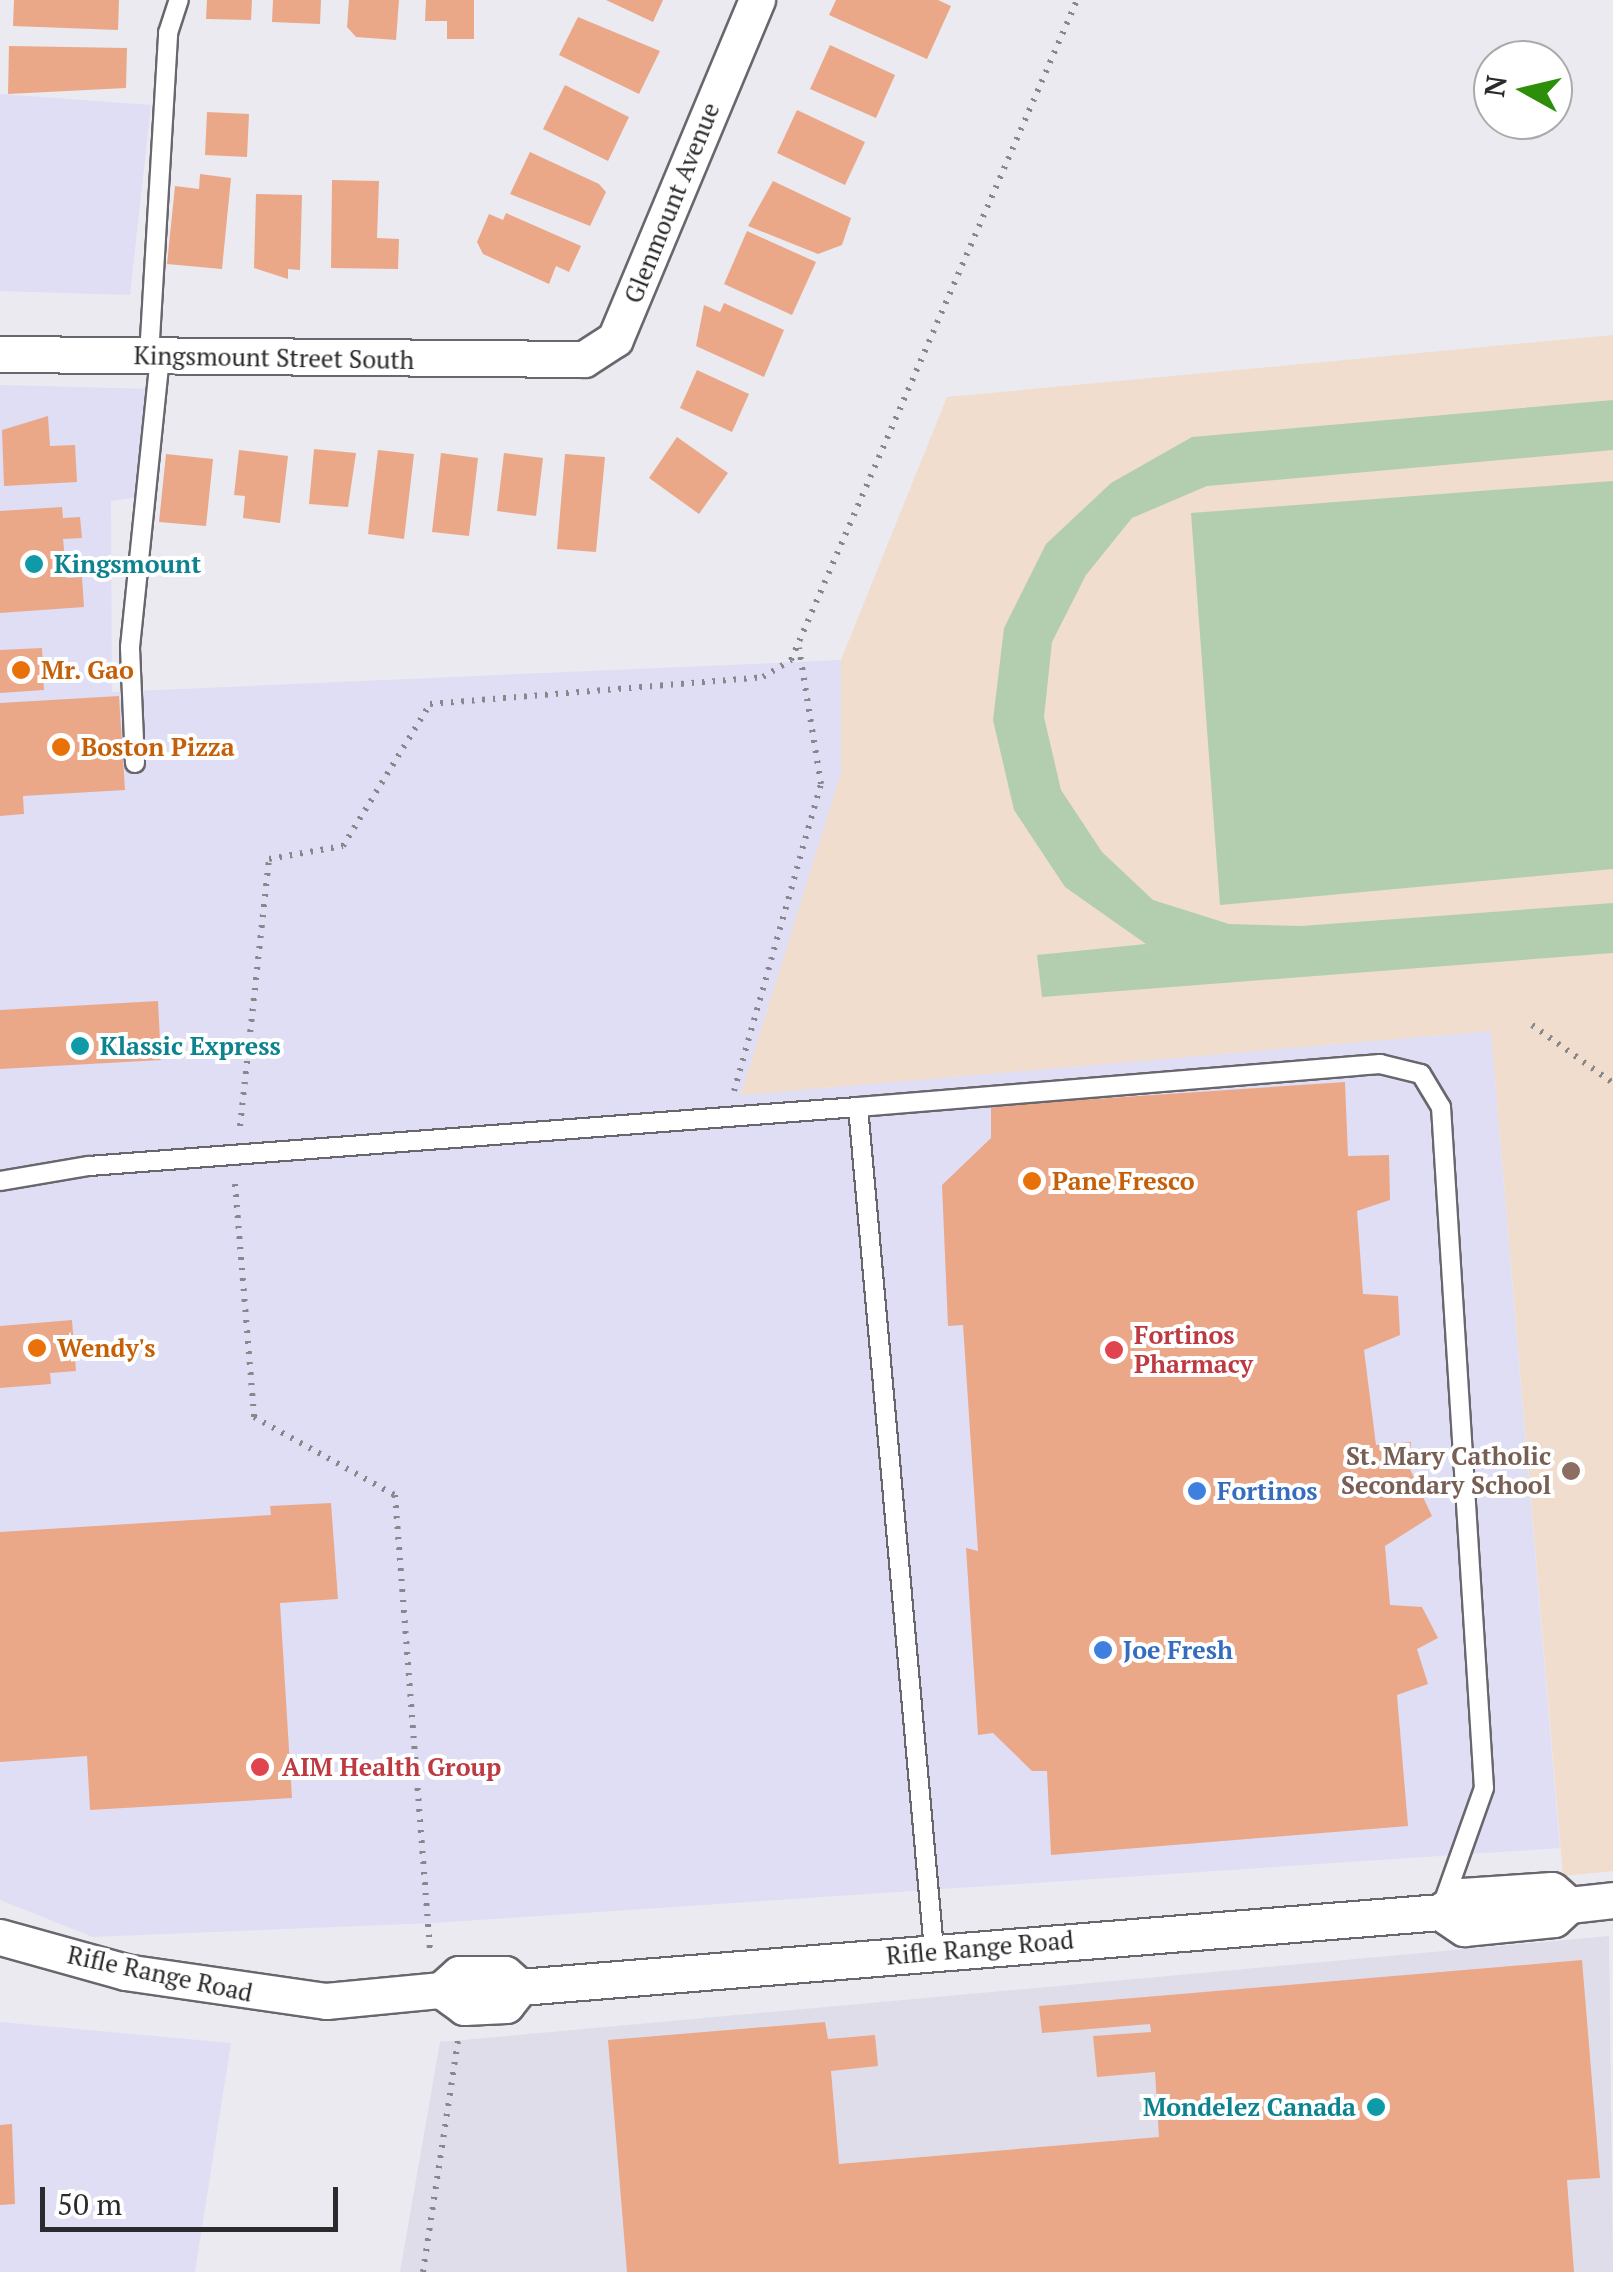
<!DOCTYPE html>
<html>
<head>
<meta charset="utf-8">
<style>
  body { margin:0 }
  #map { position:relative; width:1613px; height:2272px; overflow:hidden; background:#ebeaf0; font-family:"PT Serif",serif }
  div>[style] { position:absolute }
  .commercial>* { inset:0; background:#e0def4 }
  .built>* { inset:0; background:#e0ddea }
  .education>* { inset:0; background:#f0ddcd }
  .green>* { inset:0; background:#b2ceaf }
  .building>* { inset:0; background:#eaa889 }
  .path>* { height:6px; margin-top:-3px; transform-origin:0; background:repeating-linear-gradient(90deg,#88878c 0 2.5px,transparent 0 10.5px) }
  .roads { filter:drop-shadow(2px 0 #69676d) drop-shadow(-2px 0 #69676d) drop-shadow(0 2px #69676d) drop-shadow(0 -2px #69676d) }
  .service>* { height:18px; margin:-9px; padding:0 9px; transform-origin:9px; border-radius:9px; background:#fff }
  .minor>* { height:35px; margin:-17.5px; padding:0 17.5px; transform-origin:17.5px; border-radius:17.5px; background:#fff }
  .dots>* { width:28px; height:28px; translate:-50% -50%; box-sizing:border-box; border:5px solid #fff; border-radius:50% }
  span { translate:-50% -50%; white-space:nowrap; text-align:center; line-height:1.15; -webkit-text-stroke:8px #fff; paint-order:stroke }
  .street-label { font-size:25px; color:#2b2a2d }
  .culture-label { font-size:25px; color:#0d838f; font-weight:700 }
  .left { translate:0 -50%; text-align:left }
  .right { translate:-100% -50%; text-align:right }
  .food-label { font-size:25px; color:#c56008; font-weight:700 }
  .health-label { font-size:25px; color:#be3a42; font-weight:700 }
  .education-label { font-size:25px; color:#785e54; font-weight:700 }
  .shop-label { font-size:25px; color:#366cbe; font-weight:700 }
  .north { position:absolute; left:1473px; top:40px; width:100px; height:100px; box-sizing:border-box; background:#fff; border:2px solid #aaaaab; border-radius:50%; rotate:278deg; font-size:28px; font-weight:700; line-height:40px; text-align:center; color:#2b2a2d }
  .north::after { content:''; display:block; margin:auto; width:35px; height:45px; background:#2d8f09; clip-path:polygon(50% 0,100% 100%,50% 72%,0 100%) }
  .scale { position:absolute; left:40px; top:2187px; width:298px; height:45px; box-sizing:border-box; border:5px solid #2b2a2d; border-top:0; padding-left:12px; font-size:30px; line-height:35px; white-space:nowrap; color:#2b2a2d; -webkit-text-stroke:8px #fff; paint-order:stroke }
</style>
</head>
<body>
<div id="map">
  <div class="commercial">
    <i style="clip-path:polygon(0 94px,151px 105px,130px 295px,0 291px)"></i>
    <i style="clip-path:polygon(0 385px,153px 389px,148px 496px,111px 501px,112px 692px,841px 660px,841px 773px,741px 1095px,1491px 1031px,1560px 1848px,433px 1923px,93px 1937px,0 1900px)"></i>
    <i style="clip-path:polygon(0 2022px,231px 2043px,195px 2272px,0 2272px)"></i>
  </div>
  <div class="built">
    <i style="clip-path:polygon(1609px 1936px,1613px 2272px,400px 2272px,440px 2042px)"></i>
  </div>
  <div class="education">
    <i style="clip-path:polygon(1613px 335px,1613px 1871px,1563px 1876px,1491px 1031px,741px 1095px,841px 773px,841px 660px,947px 397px)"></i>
  </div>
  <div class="green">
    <i style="clip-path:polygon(1613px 400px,1613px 450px,1207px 486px,1132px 518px,1086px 575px,1052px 642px,1044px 717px,1061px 790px,1102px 852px,1153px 900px,1229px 924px,1301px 926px,1613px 903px,1613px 953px,1042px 997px,1037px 955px,1146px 944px,1065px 887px,1014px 810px,993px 720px,1004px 628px,1046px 544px,1111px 483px,1192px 437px)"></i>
    <i style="clip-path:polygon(1613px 481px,1613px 869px,1220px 905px,1191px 513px)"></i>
  </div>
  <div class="building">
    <i style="clip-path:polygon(14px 0,119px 0,118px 30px,13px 26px)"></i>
    <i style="clip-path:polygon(207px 0,252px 0,251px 20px,206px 19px)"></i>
    <i style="clip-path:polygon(273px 0,321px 0,320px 24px,272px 22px)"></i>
    <i style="clip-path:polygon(349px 0,399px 0,396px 40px,356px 37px,347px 27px)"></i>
    <i style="clip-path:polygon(426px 0,474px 0,474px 39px,447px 39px,447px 21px,425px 21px)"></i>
    <i style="clip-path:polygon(606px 0,663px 0,653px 22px)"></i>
    <i style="clip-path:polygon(836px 0,938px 0,951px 6px,927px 59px,829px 15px)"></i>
    <i style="clip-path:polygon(578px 17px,660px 51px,639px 94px,559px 55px)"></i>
    <i style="clip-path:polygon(830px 45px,895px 75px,876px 118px,810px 89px)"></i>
    <i style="clip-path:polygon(9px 46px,127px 48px,126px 88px,8px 94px)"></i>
    <i style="clip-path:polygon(565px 85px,629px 117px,608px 161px,543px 129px)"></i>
    <i style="clip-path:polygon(797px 110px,865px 142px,845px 185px,777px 153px)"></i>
    <i style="clip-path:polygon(207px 112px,249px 114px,247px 157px,205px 155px)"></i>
    <i style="clip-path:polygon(530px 152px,599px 184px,606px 192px,590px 226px,510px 194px)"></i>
    <i style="clip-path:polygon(200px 174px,231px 178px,222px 269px,167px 264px,175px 186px,199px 189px)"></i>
    <i style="clip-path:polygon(332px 180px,379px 181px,377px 238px,399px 239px,398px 269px,331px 268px)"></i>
    <i style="clip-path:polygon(773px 181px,851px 218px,842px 245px,818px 254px,748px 226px)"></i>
    <i style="clip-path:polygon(256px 194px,302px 195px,300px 270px,288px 269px,288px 279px,254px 268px)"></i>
    <i style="clip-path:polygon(506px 213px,581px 246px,569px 272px,556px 266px,549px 284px,483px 254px,477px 242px,489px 214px,503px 220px)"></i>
    <i style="clip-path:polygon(747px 231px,816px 262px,792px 315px,724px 284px)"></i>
    <i style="clip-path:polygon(724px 303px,784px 330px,764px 377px,696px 346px,704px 305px,720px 312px)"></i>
    <i style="clip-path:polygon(697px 370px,749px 394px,732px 432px,680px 408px)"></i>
    <i style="clip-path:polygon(48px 416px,50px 446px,75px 445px,77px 482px,4px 486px,2px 430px)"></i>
    <i style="clip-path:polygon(677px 437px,728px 473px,699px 514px,649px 478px)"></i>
    <i style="clip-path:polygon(314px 449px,356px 453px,348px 507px,309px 504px)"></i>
    <i style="clip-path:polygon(239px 450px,288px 456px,280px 523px,243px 518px,245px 496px,234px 495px)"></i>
    <i style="clip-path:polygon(378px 450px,414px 454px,404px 539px,368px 534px)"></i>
    <i style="clip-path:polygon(441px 453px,478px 458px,469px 536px,432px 532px)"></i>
    <i style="clip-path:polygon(504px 453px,543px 458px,536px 516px,497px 511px)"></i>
    <i style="clip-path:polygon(166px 454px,213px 459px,206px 526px,159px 522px)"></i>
    <i style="clip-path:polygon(565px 454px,605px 457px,596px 552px,557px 549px)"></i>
    <i style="clip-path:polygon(62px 507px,63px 518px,80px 517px,82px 538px,63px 539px,67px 578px,82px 577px,84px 607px,0 613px,0 511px)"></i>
    <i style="clip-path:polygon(42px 648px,44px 690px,0 693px,0 650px)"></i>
    <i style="clip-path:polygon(119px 696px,125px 790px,23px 796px,24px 814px,0 816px,0 703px)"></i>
    <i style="clip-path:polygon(158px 1001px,161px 1060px,0 1069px,0 1010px)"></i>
    <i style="clip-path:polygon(1345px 1082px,1348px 1156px,1389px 1155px,1390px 1200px,1357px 1211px,1363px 1294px,1398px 1296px,1400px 1335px,1364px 1350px,1376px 1445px,1411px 1442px,1409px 1467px,1432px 1516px,1385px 1546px,1390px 1605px,1422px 1607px,1438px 1638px,1417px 1649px,1428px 1684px,1397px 1695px,1408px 1826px,1051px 1855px,1047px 1771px,1032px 1771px,993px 1733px,978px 1735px,966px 1548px,978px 1551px,963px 1325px,948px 1326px,942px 1185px,991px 1138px,991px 1106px)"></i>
    <i style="clip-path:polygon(72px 1320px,76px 1371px,50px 1373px,51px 1384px,0 1388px,0 1326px)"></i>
    <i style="clip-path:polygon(331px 1503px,338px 1599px,280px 1603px,292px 1798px,90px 1810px,87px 1756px,0 1762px,0 1532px,271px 1515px,270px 1506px)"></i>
    <i style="clip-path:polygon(1582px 1960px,1600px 2178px,1567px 2180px,1574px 2272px,627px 2272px,608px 2040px,825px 2022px,828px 2039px,875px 2035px,878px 2066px,831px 2071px,839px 2164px,1159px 2137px,1155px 2072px,1097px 2077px,1093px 2036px,1151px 2032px,1150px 2024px,1042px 2033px,1039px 2006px)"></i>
    <i style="clip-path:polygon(12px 2124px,15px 2204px,0 2205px,0 2125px)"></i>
  </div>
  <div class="path">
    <i style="left:1532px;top:1025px;width:100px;rotate:35.6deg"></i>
    <i style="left:734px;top:1091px;width:319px;rotate:-74.2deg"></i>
    <i style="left:821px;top:784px;width:138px;rotate:-99.2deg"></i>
    <i style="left:240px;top:1126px;width:269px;rotate:-83.8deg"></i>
    <i style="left:269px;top:859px;width:75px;rotate:-10deg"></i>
    <i style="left:343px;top:846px;width:167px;rotate:-58.5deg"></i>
    <i style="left:430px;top:704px;width:334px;rotate:-4.6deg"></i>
    <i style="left:763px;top:677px;width:33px;rotate:-31deg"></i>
    <i style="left:791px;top:660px;width:719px;rotate:-66.57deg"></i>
    <i style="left:235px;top:1184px;width:234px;rotate:85.3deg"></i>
    <i style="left:254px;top:1417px;width:161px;rotate:29deg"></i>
    <i style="left:395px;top:1495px;width:455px;rotate:85.6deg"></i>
    <i style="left:423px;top:2272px;width:234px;rotate:-81.4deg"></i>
  </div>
  <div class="roads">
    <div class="service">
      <i style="left:149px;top:356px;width:324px;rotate:-86.6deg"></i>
      <i style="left:168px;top:33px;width:35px;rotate:-72deg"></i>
      <i style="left:135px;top:763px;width:116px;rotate:-92.5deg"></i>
      <i style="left:130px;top:647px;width:292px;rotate:-84.1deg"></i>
      <i style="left:858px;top:1107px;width:524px;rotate:-4.71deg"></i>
      <i style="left:1380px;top:1064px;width:42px;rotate:13.7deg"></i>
      <i style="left:1421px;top:1074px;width:39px;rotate:59deg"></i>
      <i style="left:1441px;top:1107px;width:682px;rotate:86.39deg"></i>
      <i style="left:1484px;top:1788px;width:122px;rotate:109.6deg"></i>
      <i style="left:0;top:1181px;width:90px;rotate:-9.6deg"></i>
      <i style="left:89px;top:1166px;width:771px;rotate:-4.39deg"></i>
      <i style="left:858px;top:1107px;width:847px;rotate:84.85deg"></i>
    </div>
    <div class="minor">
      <i style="left:0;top:354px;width:584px;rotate:0.49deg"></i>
      <i style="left:584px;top:359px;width:37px;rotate:-33deg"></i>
      <i style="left:615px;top:339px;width:368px;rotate:-67.3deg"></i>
      <i style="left:1440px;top:1912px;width:29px;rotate:34deg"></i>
      <i style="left:1464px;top:1928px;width:90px;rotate:-5.7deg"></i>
      <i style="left:1554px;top:1919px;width:21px;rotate:-43deg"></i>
      <i style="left:1569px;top:1905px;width:44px;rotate:-6.5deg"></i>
      <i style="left:0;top:1937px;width:130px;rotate:15.6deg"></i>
      <i style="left:125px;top:1972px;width:203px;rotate:8.2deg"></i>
      <i style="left:326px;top:2001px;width:116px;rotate:-5.5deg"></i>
      <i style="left:441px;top:1990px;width:24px;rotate:-42deg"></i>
      <i style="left:459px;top:1974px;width:46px"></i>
      <i style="left:505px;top:1974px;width:20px;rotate:41deg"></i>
      <i style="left:520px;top:1987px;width:923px;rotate:-4.66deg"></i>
      <i style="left:1440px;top:1912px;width:27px;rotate:-36deg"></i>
      <i style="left:1462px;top:1896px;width:90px;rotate:-3.8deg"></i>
      <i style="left:1552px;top:1890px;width:23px;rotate:41deg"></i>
      <i style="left:441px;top:1990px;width:29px;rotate:36deg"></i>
      <i style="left:464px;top:2007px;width:42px;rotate:-2.7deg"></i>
      <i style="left:506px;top:2005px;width:23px;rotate:-52deg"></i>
    </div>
  </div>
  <div class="dots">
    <i style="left:34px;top:564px;background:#0f9aa8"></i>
    <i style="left:21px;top:670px;background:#e8710a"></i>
    <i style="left:61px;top:747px;background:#e8710a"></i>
    <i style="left:80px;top:1046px;background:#0f9aa8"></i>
    <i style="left:1032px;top:1181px;background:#e8710a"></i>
    <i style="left:37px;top:1348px;background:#e8710a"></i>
    <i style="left:1114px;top:1350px;background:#e0444e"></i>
    <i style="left:1571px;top:1471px;background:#8d6e63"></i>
    <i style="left:1197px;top:1491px;background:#3f7fe0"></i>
    <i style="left:1103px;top:1650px;background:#3f7fe0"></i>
    <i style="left:260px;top:1767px;background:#e0444e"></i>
    <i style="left:1376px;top:2107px;background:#0f9aa8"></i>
  </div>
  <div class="street-label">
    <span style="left:672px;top:203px;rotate:-68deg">Glenmount Avenue</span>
    <span style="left:274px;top:358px;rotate:1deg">Kingsmount Street South</span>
    <span style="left:980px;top:1948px;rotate:-5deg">Rifle Range Road</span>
    <span style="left:160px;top:1974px;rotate:12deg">Rifle Range Road</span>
  </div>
  <div class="culture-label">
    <span class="left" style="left:54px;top:564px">Kingsmount</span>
    <span class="left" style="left:100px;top:1046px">Klassic Express</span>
    <span class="right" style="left:1356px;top:2107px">Mondelez Canada</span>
  </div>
  <div class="food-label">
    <span class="left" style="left:41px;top:670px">Mr. Gao</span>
    <span class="left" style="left:81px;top:747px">Boston Pizza</span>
    <span class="left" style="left:1052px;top:1181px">Pane Fresco</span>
    <span class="left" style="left:57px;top:1348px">Wendy's</span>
  </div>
  <div class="health-label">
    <span class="left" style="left:1134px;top:1350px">Fortinos<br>Pharmacy</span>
    <span class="left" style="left:282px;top:1767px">AIM Health Group</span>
  </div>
  <div class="education-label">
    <span class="right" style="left:1551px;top:1471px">St. Mary Catholic<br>Secondary School</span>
  </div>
  <div class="shop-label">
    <span class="left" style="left:1217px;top:1491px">Fortinos</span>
    <span class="left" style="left:1123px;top:1650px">Joe Fresh</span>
  </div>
  <div class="north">N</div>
  <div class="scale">50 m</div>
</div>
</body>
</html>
